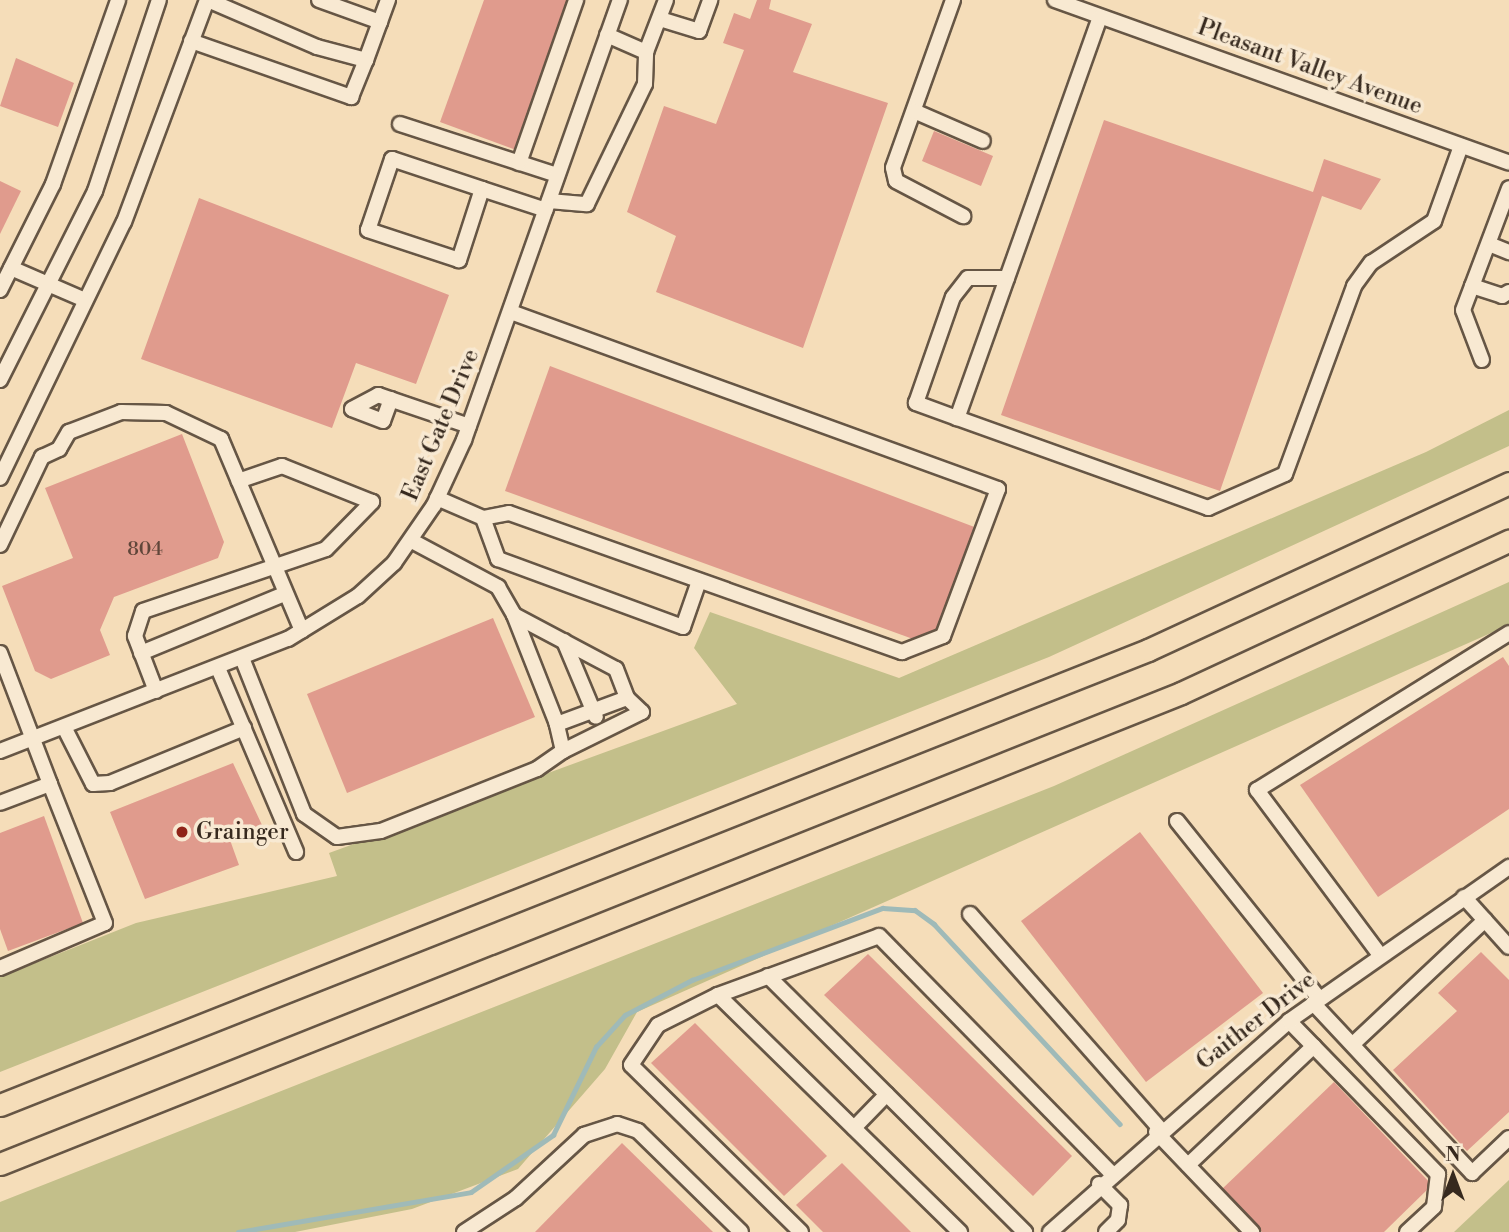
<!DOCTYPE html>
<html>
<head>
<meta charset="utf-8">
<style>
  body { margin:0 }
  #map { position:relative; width:1509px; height:1232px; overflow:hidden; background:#f5ddb9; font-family:"Libre Bodoni",serif }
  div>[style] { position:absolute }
  .green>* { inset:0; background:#c3bf8a }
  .stream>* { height:4.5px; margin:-2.25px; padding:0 2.25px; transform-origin:2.25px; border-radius:2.25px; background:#9fbab8 }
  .building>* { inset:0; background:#e09b8d }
  .roads { filter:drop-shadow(2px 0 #665645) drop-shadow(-2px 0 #665645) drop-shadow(0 2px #665645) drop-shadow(0 -2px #665645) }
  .minor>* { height:14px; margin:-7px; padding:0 7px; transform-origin:7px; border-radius:7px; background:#f8e9d2 }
  .highway>* { height:21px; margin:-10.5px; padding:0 10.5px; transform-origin:10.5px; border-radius:10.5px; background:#f5ddb9 }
  .dots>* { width:19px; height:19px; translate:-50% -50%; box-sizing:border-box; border:4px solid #f8e9d2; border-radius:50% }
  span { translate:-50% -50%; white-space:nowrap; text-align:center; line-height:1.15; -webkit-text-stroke:7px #f8e9d2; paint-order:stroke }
  .number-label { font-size:19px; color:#60463a }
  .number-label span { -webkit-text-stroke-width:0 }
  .street-label { font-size:23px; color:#36291e }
  .poi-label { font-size:23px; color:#36291e }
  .left { translate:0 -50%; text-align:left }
  .north { position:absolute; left:1418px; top:1141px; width:70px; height:70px; -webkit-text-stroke:5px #f8e9d2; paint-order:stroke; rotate:0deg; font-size:19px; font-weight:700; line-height:28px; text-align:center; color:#36291e }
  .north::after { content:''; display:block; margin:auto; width:24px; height:32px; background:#36291e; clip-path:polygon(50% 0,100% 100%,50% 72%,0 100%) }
</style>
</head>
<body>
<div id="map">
  <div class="green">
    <i style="clip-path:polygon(1509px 410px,1509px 446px,1049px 657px,0 1072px,0 977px,136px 923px,337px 876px,329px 853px,737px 704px,694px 648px,710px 612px,899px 678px,1426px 452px)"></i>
    <i style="clip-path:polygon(1509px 582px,1509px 625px,637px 1012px,605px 1069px,518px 1169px,412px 1209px,295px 1232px,0 1232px,0 1202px,1054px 786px)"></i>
    <i style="clip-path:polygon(1509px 1180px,1509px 1232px,1454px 1232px)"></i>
  </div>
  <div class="stream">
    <i style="left:238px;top:1232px;width:236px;rotate:-9.7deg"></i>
    <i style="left:471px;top:1192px;width:100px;rotate:-34.8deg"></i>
    <i style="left:553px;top:1135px;width:98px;rotate:-64deg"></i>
    <i style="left:596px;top:1047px;width:43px;rotate:-47.8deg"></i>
    <i style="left:625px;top:1015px;width:76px;rotate:-27.6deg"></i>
    <i style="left:692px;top:980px;width:204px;rotate:-20.7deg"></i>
    <i style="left:883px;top:908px;width:32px;rotate:4deg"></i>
    <i style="left:915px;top:910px;width:24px;rotate:36deg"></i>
    <i style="left:934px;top:924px;width:273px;rotate:47.1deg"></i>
  </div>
  <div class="building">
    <i style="clip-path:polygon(484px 0,568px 0,516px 150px,440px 122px)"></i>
    <i style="clip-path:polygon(757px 0,771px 0,769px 9px,812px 24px,793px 72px,888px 103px,803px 348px,656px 292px,676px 236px,627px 212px,664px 106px,716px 124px,744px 50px,723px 43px,734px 13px,750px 19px)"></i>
    <i style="clip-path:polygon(16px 58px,74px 83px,58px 127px,0 106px)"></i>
    <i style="clip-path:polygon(1104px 120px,1313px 192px,1324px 159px,1381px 179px,1361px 210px,1322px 196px,1220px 491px,1001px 415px)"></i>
    <i style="clip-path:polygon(934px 131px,993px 156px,981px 186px,922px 161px)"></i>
    <i style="clip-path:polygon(0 181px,21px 191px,0 234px)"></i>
    <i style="clip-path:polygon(199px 198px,449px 295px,416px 384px,356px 363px,332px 428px,141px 359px)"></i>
    <i style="clip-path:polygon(550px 366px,977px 528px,940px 629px,913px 639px,505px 491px)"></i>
    <i style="clip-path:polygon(182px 434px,224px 542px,218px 558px,114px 597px,100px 630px,110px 655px,51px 679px,35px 671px,2px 586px,73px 558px,45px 488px)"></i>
    <i style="clip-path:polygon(493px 618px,535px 717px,347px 793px,307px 694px)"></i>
    <i style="clip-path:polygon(1503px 657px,1509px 666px,1509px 809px,1378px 897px,1300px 785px)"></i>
    <i style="clip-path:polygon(233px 763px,262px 825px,230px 840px,239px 865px,145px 899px,110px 812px)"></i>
    <i style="clip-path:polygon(44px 816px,83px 923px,8px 951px,0 929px,0 833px)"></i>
    <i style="clip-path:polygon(1140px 832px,1263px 993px,1146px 1082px,1021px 921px)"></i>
    <i style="clip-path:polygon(1481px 952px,1509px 980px,1509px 1112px,1467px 1151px,1393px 1070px,1457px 1011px,1438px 993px)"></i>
    <i style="clip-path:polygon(868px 954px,1072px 1156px,1033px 1196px,824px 995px)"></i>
    <i style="clip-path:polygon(695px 1023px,827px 1156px,784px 1196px,651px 1063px)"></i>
    <i style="clip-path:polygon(1334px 1082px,1432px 1185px,1384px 1232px,1262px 1232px,1221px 1190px)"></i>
    <i style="clip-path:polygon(622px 1143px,713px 1232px,535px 1232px)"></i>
    <i style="clip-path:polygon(842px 1163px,911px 1232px,823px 1232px,796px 1205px)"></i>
  </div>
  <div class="roads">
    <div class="minor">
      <i style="left:208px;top:0;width:119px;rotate:23.3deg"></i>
      <i style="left:317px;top:47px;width:51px;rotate:14.9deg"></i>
      <i style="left:366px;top:60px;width:64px;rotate:-69.9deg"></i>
      <i style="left:319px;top:0;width:65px;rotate:19.8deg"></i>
      <i style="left:953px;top:0;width:178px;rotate:109.7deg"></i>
      <i style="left:893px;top:168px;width:13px;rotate:77deg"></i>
      <i style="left:896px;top:181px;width:76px;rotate:27.6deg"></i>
      <i style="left:1055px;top:0;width:482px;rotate:19.7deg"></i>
      <i style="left:1100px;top:17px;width:426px;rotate:109.6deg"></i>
      <i style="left:957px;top:418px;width:267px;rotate:19.7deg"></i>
      <i style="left:1208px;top:508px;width:84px;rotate:-23.8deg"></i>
      <i style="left:1285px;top:474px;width:200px;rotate:-69.8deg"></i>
      <i style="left:1354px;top:286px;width:29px;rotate:-54deg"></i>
      <i style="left:1371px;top:263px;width:76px;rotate:-33.7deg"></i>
      <i style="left:1434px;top:221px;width:80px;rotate:-70.2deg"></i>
      <i style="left:660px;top:19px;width:41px;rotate:17.1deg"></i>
      <i style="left:699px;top:31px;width:33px;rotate:-70deg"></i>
      <i style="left:607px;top:35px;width:43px;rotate:23.6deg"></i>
      <i style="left:646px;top:52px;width:56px;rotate:-69deg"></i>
      <i style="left:191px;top:41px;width:170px;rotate:19.3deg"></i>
      <i style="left:351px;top:97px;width:40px;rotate:-68deg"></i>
      <i style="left:914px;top:111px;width:75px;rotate:23.5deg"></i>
      <i style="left:400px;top:124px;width:165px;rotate:18deg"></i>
      <i style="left:519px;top:163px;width:173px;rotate:-70.7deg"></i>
      <i style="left:482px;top:189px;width:75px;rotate:107.9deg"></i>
      <i style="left:459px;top:260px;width:96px;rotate:-161.8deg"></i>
      <i style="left:368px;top:230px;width:75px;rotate:-71.3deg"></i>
      <i style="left:392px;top:159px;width:95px;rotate:18.4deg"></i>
      <i style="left:482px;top:189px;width:67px;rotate:18.2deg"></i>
      <i style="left:549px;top:201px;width:38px;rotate:5deg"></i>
      <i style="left:587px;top:204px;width:133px;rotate:-64.2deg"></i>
      <i style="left:645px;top:84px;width:32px;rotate:-88deg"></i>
      <i style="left:1489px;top:244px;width:22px;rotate:22deg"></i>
      <i style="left:11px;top:268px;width:81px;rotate:23.4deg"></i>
      <i style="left:1472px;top:286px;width:32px;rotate:18deg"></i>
      <i style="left:1502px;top:296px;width:8px;rotate:-30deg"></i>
      <i style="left:0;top:290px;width:119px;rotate:-63.4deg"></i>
      <i style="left:53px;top:184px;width:195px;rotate:-70.5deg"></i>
      <i style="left:1482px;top:360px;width:53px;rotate:-110.8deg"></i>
      <i style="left:1463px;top:310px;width:130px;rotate:-69.3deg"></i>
      <i style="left:0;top:380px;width:212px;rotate:-63.3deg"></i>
      <i style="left:95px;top:191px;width:201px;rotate:-71.5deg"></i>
      <i style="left:391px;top:399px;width:23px;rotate:110deg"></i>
      <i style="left:383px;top:421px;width:33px;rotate:-159deg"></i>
      <i style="left:352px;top:409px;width:30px;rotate:-28deg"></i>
      <i style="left:378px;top:395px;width:96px;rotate:18.8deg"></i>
      <i style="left:957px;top:418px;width:44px;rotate:-159.9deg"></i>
      <i style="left:916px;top:403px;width:112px;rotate:-70.8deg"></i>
      <i style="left:953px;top:297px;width:24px;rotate:-52deg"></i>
      <i style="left:968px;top:278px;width:39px"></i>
      <i style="left:0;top:478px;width:284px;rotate:-64.2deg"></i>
      <i style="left:124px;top:222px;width:237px;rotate:-69.5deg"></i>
      <i style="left:437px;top:498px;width:50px;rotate:23.5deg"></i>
      <i style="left:483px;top:518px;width:26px;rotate:-11deg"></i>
      <i style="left:509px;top:513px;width:417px;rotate:19.5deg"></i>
      <i style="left:902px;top:652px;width:44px;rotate:-21.3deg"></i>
      <i style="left:943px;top:636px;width:157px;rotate:-69.5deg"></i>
      <i style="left:998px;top:489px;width:518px;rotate:-160.03deg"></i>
      <i style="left:483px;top:518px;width:44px;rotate:69.9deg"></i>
      <i style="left:498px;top:559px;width:197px;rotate:20.2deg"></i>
      <i style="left:683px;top:627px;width:49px;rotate:-70.8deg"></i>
      <i style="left:412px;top:541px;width:98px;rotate:28.1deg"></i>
      <i style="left:498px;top:587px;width:32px;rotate:60deg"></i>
      <i style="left:514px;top:615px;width:115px;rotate:27.9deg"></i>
      <i style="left:616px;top:669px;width:31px;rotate:69deg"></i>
      <i style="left:627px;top:698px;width:75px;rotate:159.6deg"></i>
      <i style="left:557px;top:724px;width:117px;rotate:-111.5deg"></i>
      <i style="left:0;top:545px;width:98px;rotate:-64.5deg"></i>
      <i style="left:42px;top:457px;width:19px;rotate:-25deg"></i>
      <i style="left:59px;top:449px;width:20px;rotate:-60deg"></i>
      <i style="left:69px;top:432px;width:56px;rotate:-21deg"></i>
      <i style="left:121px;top:412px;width:45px;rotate:1.3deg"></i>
      <i style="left:166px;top:413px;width:61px;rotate:25.3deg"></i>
      <i style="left:221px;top:439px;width:208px;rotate:67.1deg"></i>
      <i style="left:564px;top:641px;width:82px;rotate:67.2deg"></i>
      <i style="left:0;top:653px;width:140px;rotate:69.1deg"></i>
      <i style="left:50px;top:784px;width:53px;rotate:159.2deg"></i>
      <i style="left:141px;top:653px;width:155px;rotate:-22.4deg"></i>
      <i style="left:242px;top:658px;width:168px;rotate:68.3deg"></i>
      <i style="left:304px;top:814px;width:40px;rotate:34.9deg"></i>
      <i style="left:337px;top:837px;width:44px;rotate:-7.8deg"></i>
      <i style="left:381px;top:831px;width:168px;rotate:-21.7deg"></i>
      <i style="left:537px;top:769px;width:32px;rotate:-35deg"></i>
      <i style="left:563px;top:751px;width:28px;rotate:-103deg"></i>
      <i style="left:218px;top:668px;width:200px;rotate:67deg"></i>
      <i style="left:156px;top:691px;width:59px;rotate:-110.9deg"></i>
      <i style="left:135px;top:636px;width:26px;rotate:-72deg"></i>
      <i style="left:143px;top:611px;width:193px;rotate:-18.7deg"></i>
      <i style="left:326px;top:549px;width:66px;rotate:-45.6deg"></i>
      <i style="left:372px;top:502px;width:97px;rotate:-158.2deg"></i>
      <i style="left:282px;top:466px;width:46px;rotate:161.2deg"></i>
      <i style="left:64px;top:727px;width:64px;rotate:63deg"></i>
      <i style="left:93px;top:784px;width:17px;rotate:-3deg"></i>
      <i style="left:110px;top:783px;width:145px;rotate:-22.3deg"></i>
      <i style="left:0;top:751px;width:309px;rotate:-21.3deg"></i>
      <i style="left:288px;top:639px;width:82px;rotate:-31.6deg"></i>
      <i style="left:358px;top:596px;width:49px;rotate:-42.5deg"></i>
      <i style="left:394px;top:563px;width:70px;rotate:-55.4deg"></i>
      <i style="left:434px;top:505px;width:72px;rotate:-65.2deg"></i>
      <i style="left:464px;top:440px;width:467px;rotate:-70.5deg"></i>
      <i style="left:563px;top:751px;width:88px;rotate:-26.3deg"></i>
      <i style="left:642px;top:712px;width:21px;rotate:-137deg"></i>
      <i style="left:1177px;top:821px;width:227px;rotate:51.3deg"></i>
      <i style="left:1464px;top:897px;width:67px;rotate:48deg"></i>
      <i style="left:970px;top:914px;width:287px;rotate:48.5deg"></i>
      <i style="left:1380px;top:955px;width:206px;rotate:-126.7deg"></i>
      <i style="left:1257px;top:790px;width:297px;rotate:-31.9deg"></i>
      <i style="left:0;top:968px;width:114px;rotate:-23.2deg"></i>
      <i style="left:105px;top:923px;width:149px;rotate:-111.6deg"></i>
      <i style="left:768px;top:976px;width:363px;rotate:44.9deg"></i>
      <i style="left:718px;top:995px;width:339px;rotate:44.4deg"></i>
      <i style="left:1313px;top:1003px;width:233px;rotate:46.9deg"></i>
      <i style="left:1472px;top:1173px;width:51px;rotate:-43.4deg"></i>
      <i style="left:1289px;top:1021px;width:214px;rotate:45.8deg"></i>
      <i style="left:1438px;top:1174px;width:33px;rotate:97deg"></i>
      <i style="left:1434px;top:1207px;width:37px;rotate:137deg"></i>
      <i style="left:1353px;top:1044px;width:181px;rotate:-43.2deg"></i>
      <i style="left:854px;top:1128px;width:47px;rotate:-45.9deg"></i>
      <i style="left:1156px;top:1132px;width:139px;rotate:46.2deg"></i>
      <i style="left:1188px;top:1165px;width:173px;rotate:-43.4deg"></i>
      <i style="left:1099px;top:1184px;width:30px;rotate:45deg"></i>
      <i style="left:1120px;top:1205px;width:15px;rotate:98deg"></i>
      <i style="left:1118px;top:1220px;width:17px;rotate:135deg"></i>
      <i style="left:464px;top:1232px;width:62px;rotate:-33.2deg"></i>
      <i style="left:516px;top:1198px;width:93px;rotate:-42.8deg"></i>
      <i style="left:584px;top:1135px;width:35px;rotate:-18deg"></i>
      <i style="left:617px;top:1124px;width:22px;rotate:18deg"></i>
      <i style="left:638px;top:1131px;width:144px;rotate:44.4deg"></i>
      <i style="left:801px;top:1232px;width:238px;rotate:-135.5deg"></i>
      <i style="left:631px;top:1065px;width:48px;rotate:-56deg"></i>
      <i style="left:658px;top:1025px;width:67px;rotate:-26.6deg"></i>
      <i style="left:718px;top:995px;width:171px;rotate:-20.1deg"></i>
      <i style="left:879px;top:936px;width:332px;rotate:45.6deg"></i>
      <i style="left:1050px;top:1232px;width:319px;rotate:-41.4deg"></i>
      <i style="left:1289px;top:1021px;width:269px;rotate:-35deg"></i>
    </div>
    <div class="highway">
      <i style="left:0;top:1105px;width:1235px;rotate:-21.62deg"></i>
      <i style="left:1148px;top:650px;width:398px;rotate:-24.8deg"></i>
      <i style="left:0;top:1164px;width:1271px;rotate:-21.74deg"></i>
      <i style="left:1181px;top:693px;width:362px;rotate:-24.9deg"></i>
    </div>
  </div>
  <div class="dots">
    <i style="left:182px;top:832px;background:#8f2418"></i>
  </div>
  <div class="number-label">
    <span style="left:145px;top:550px">804</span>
  </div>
  <div class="street-label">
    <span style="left:1310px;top:67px;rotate:20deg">Pleasant Valley Avenue</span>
    <span style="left:441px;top:425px;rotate:-67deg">East Gate Drive</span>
    <span style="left:1256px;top:1021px;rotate:-38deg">Gaither Drive</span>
  </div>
  <div class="poi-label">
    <span class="left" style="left:196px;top:832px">Grainger</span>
  </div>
  <div class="north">N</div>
</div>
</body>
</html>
